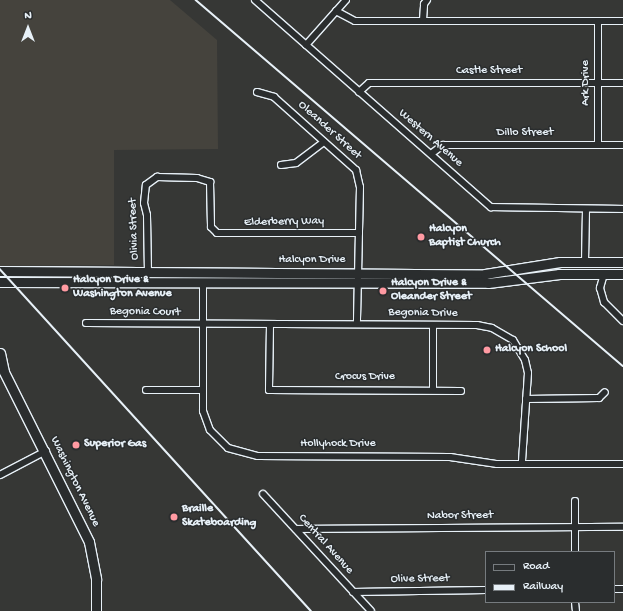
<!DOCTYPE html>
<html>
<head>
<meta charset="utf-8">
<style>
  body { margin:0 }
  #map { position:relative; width:623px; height:611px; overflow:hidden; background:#363735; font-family:"Gochi Hand",sans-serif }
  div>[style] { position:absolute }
  .built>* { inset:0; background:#45433d }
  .roads { filter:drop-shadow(1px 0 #e8f1f8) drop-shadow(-1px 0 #e8f1f8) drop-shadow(0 1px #e8f1f8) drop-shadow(0 -1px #e8f1f8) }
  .minor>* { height:6px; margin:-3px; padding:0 3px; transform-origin:3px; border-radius:3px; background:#2a2d2e }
  .secondary>* { height:9px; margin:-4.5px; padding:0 4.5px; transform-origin:4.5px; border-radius:4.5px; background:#2a2d2e }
  .rail>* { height:1.5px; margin:-0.75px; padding:0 0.75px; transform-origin:0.75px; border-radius:0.75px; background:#e8f1f8 }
  .dots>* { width:11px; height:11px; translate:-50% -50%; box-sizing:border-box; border:2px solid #2a2d2e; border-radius:50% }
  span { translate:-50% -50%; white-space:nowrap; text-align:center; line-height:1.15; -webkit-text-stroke:3px #2a2d2e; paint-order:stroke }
  .street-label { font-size:12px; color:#e8f1f8 }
  .poi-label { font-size:12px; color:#e8f1f8; font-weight:700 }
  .left { translate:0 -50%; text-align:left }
  .legend { position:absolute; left:485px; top:551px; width:130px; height:52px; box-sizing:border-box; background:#2a2d2e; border:1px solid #767b7f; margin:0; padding:5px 7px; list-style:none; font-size:12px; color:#e8f1f8 }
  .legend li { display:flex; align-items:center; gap:8px; height:20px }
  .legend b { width:20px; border:1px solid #767b7f }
  .north { position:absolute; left:8px; top:8px; width:40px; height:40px; -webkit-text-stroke:3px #2a2d2e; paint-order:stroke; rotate:0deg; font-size:11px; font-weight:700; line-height:16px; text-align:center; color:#e8f1f8 }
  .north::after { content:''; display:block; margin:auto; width:14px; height:18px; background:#e8f1f8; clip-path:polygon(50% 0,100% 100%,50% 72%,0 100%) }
</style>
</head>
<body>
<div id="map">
  <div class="built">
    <i style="clip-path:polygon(0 0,170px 0,217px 40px,218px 149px,114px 150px,114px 265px,0 266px)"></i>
  </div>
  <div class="roads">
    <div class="minor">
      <i style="left:255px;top:0;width:314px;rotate:41.3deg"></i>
      <i style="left:491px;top:207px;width:132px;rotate:0.9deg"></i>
      <i style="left:336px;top:11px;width:21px;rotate:28deg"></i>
      <i style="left:355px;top:21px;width:268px"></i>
      <i style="left:423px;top:20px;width:16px;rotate:-86deg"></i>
      <i style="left:424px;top:4px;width:5px;rotate:-53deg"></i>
      <i style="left:598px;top:21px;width:124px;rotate:90deg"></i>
      <i style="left:306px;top:45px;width:60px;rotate:-48.4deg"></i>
      <i style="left:257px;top:92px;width:18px;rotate:16deg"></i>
      <i style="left:274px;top:97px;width:110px;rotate:41.7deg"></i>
      <i style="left:356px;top:170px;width:17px;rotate:77deg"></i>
      <i style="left:360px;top:187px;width:137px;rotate:91.3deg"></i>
      <i style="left:359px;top:92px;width:13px;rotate:-42deg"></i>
      <i style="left:369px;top:83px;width:254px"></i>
      <i style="left:431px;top:154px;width:15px;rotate:-37deg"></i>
      <i style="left:443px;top:145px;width:180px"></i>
      <i style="left:281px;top:165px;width:15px;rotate:-8deg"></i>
      <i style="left:296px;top:163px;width:35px;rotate:-37deg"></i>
      <i style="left:585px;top:262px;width:53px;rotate:-88.9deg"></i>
      <i style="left:148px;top:273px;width:58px;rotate:-91deg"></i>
      <i style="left:147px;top:215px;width:12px;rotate:-104deg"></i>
      <i style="left:144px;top:203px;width:18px;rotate:-84deg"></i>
      <i style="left:146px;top:185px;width:14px;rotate:-36deg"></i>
      <i style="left:157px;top:177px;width:40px;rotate:1.4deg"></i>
      <i style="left:197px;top:178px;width:14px;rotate:17deg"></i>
      <i style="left:210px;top:182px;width:45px;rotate:88.7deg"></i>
      <i style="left:211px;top:227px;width:8px;rotate:45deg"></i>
      <i style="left:217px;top:233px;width:142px"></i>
      <i style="left:604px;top:274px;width:15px;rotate:106deg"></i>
      <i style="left:600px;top:288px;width:15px;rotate:74deg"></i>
      <i style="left:604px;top:302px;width:27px;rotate:45deg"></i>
      <i style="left:203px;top:283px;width:128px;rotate:90deg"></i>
      <i style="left:203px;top:411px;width:20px;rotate:70deg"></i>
      <i style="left:210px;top:430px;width:25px;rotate:45deg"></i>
      <i style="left:228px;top:448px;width:31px;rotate:15deg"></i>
      <i style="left:258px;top:456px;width:192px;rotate:0.3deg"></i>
      <i style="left:450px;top:457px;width:48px;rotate:8.5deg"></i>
      <i style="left:497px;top:464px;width:126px"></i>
      <i style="left:86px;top:323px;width:391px;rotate:0.3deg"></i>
      <i style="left:477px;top:325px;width:15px;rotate:11deg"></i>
      <i style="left:492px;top:328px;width:24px;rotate:30deg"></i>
      <i style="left:513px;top:340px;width:23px;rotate:59deg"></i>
      <i style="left:525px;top:360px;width:13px;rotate:77deg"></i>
      <i style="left:528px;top:373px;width:89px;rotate:93.9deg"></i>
      <i style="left:270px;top:325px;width:65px;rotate:90.9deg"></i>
      <i style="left:269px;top:390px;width:192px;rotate:0.3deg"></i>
      <i style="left:433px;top:389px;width:63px;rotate:-90deg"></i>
      <i style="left:146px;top:390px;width:56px"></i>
      <i style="left:526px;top:399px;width:73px;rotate:-0.8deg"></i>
      <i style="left:599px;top:398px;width:8px;rotate:-45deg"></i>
      <i style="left:0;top:475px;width:52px;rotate:-27.6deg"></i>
      <i style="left:263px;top:494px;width:159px;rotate:47.3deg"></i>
      <i style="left:575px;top:501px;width:51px;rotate:90deg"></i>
      <i style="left:296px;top:529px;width:327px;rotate:-0.4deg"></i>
      <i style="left:614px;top:589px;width:9px"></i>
      <i style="left:353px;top:592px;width:133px;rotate:-0.9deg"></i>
      <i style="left:575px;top:602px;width:9px;rotate:84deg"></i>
    </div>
    <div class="secondary">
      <i style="left:0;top:271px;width:485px;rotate:0.4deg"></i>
      <i style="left:485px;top:274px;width:76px;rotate:-9.1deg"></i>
      <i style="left:560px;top:262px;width:63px"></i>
      <i style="left:0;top:282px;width:488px;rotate:0.1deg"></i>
      <i style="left:488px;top:283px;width:72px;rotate:-7.2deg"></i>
      <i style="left:559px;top:274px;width:64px"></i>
      <i style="left:0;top:353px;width:19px;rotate:78deg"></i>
      <i style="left:4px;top:372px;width:190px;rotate:63.4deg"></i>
      <i style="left:89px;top:542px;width:38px;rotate:79deg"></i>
      <i style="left:96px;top:579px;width:32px;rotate:90deg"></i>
    </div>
  </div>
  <div class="rail">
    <i style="left:196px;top:0;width:562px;rotate:40.6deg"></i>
    <i style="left:0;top:269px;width:462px;rotate:47.7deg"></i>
  </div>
  <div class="dots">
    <i style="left:421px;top:237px;background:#ff9aa2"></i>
    <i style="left:65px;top:288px;background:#ff9aa2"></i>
    <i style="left:383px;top:291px;background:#ff9aa2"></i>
    <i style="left:487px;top:350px;background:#ff9aa2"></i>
    <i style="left:76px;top:445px;background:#ff9aa2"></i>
    <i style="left:174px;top:517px;background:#ff9aa2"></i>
  </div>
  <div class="street-label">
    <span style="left:489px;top:72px">Castle Street</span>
    <span style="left:587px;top:83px;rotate:-90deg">Ark Drive</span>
    <span style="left:329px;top:131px;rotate:42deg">Oleander Street</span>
    <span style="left:525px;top:134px">Dillo Street</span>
    <span style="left:430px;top:139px;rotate:41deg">Western Avenue</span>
    <span style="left:284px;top:223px;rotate:-1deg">Elderberry Way</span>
    <span style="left:135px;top:229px;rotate:-92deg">Olivia Street</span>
    <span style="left:312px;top:261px">Halcyon Drive</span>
    <span style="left:145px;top:313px;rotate:1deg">Begonia Court</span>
    <span style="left:423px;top:314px;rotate:1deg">Begonia Drive</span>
    <span style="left:365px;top:378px">Crocus Drive</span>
    <span style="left:338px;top:445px">Hollyhock Drive</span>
    <span style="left:74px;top:482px;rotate:64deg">Washington Avenue</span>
    <span style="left:460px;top:517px">Nabor Street</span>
    <span style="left:325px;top:545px;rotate:48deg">Central Avenue</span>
    <span style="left:420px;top:580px;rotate:-1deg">Olive Street</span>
  </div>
  <div class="poi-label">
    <span class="left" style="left:429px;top:237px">Halcyon<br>Baptist Church</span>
    <span class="left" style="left:73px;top:288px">Halcyon Drive &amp;<br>Washington Avenue</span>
    <span class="left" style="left:391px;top:291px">Halcyon Drive &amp;<br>Oleander Street</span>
    <span class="left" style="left:495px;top:350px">Halcyon School</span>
    <span class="left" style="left:84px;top:445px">Superior Gas</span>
    <span class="left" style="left:182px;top:517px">Braille<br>Skateboarding</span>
  </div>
  <ul class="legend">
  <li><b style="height:5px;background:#2a2d2e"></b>Road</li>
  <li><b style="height:5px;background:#e8f1f8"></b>Railway</li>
  </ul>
  <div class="north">N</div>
</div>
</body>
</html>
